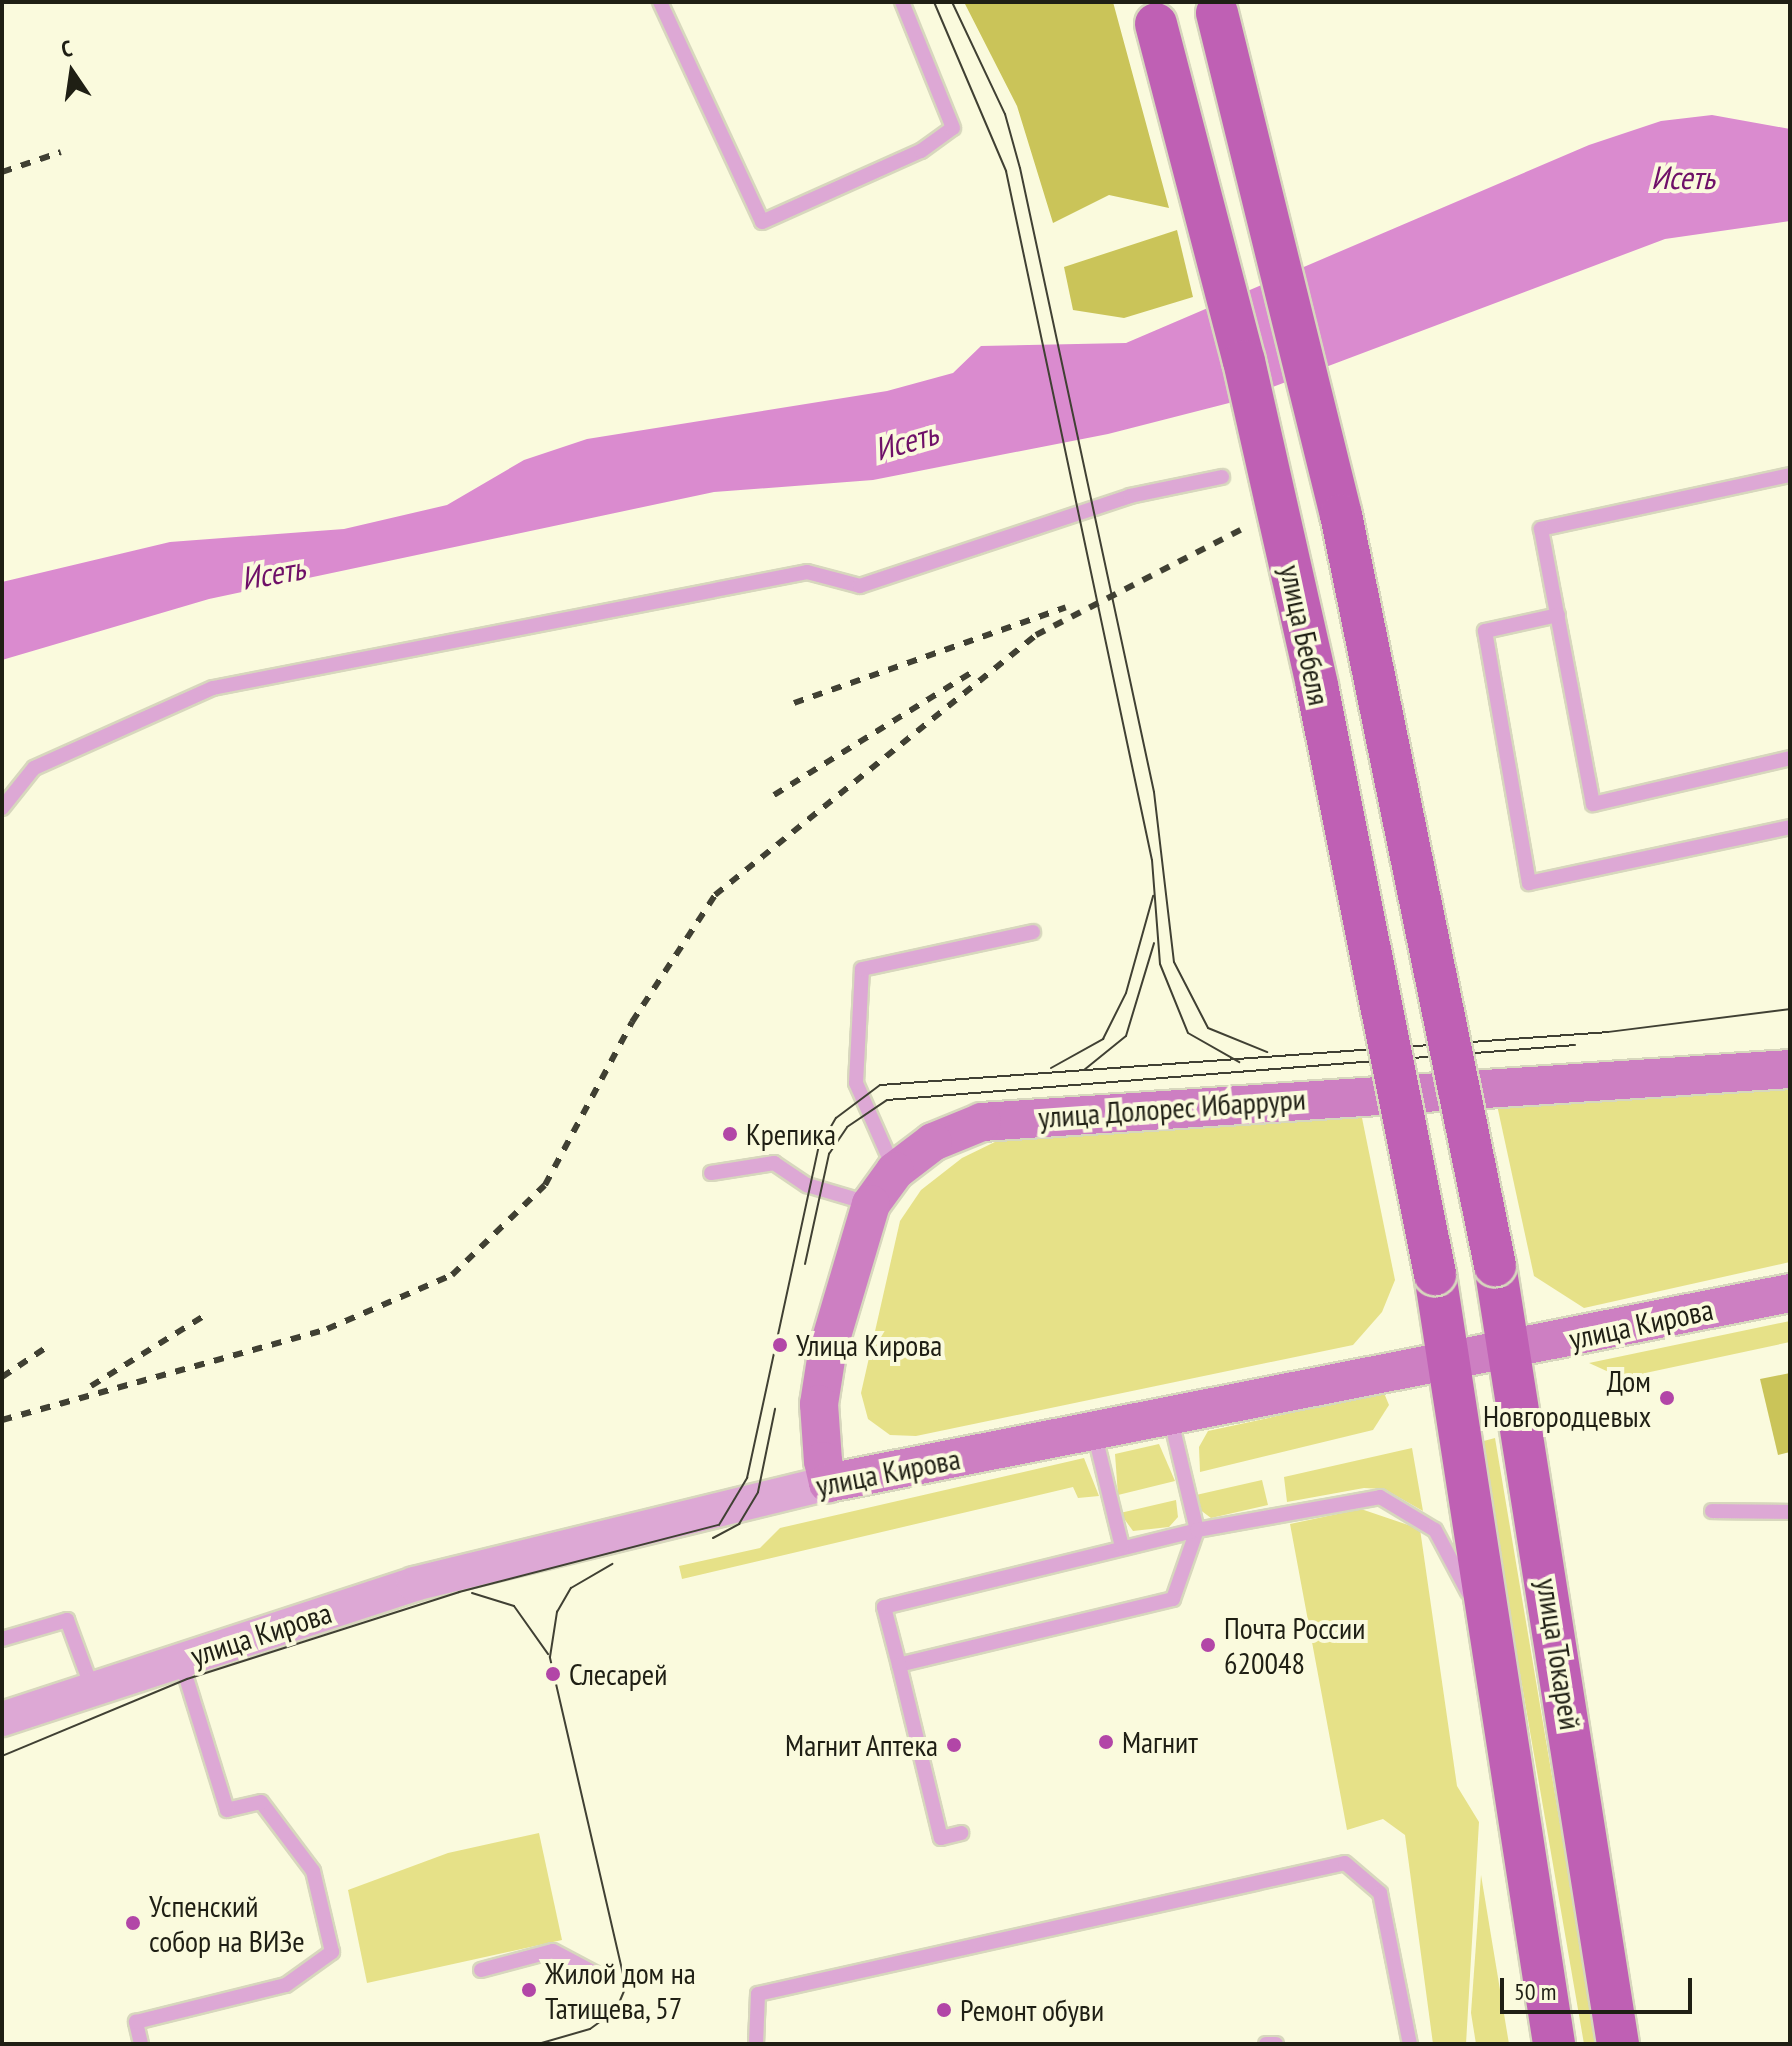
<!DOCTYPE html>
<html>
<head>
<meta charset="utf-8">
<style>
  body { margin:0 }
  #map { position:relative; width:1792px; height:2046px; overflow:hidden; background:#fafadd; font-family:"PT Sans Narrow",sans-serif }
  div>[style] { position:absolute }
  .green>* { inset:0; background:#e6e188 }
  .forest>* { inset:0; background:#cac459 }
  .water>* { inset:0; background:#da8bcf }
  .roads { filter:drop-shadow(2px 0 #d7d7bd) drop-shadow(-2px 0 #d7d7bd) drop-shadow(0 2px #d7d7bd) drop-shadow(0 -2px #d7d7bd) }
  .service>* { height:14px; margin:-7px; padding:0 7px; transform-origin:7px; border-radius:7px; background:#dda8d5 }
  .tertiary>* { height:34px; margin:-17px; padding:0 17px; transform-origin:17px; border-radius:17px; background:#dda8d5 }
  .secondary>* { height:38px; margin:-19px; padding:0 19px; transform-origin:19px; border-radius:19px; background:#cd7fc2 }
  .primary>* { height:42px; margin:-21px; padding:0 21px; transform-origin:21px; border-radius:21px; background:#bf60b4 }
  .tram>* { height:2px; margin:-1px; padding:0 1px; transform-origin:1px; border-radius:1px; background:#404033 }
  .rail>* { height:6px; margin-top:-3px; transform-origin:0; background:repeating-linear-gradient(90deg,#404033 0 10px,transparent 0 20px) }
  .bridges { filter:drop-shadow(2px 0 #d7d7bd) drop-shadow(-2px 0 #d7d7bd) drop-shadow(0 2px #d7d7bd) drop-shadow(0 -2px #d7d7bd) }
  .primary-bridge>* { height:42px; margin:-21px; padding:0 21px; transform-origin:21px; border-radius:21px; background:#bf60b4 }
  .dots>* { width:22px; height:22px; translate:-50% -50%; box-sizing:border-box; border:4px solid #fafadd; border-radius:50% }
  span { translate:-50% -50%; white-space:nowrap; text-align:center; line-height:1.15; -webkit-text-stroke:8px #fafadd; paint-order:stroke }
  .street-label { font-size:30px; color:#1f1f14 }
  .poi-label { font-size:30px; color:#1f1f14 }
  .left { translate:0 -50%; text-align:left }
  .right { translate:-100% -50%; text-align:right }
  .water-label { font-size:32px; color:#6f1068; font-style:italic }
  .frame { position:absolute; inset:0; border:4px solid #1f1f14; pointer-events:none }
  .north { position:absolute; left:32px; top:32px; width:80px; height:80px; -webkit-text-stroke:6px #fafadd; paint-order:stroke; rotate:347deg; font-size:22px; font-weight:700; line-height:32px; text-align:center; color:#1f1f14 }
  .north::after { content:''; display:block; margin:auto; width:28px; height:36px; background:#1f1f14; clip-path:polygon(50% 0,100% 100%,50% 72%,0 100%) }
  .scale { position:absolute; left:1500px; top:1978px; width:192px; height:36px; box-sizing:border-box; border:4px solid #1f1f14; border-top:0; padding-left:10px; font-size:24px; line-height:28px; white-space:nowrap; color:#1f1f14; -webkit-text-stroke:6px #fafadd; paint-order:stroke }
</style>
</head>
<body>
<div id="map">
  <div class="green">
    <i style="clip-path:polygon(1790px 1081px,1790px 1262px,1584px 1308px,1534px 1276px,1497px 1105px)"></i>
    <i style="clip-path:polygon(1361px 1113px,1395px 1280px,1382px 1312px,1353px 1345px,916px 1436px,890px 1435px,868px 1419px,861px 1393px,900px 1221px,921px 1190px,962px 1158px,1001px 1139px)"></i>
    <i style="clip-path:polygon(1790px 1321px,1790px 1342px,1622px 1378px,1589px 1363px)"></i>
    <i style="clip-path:polygon(1384px 1393px,1389px 1405px,1373px 1430px,1200px 1472px,1199px 1447px,1208px 1431px)"></i>
    <i style="clip-path:polygon(1495px 1438px,1570px 1883px,1599px 2044px,1584px 2044px,1480px 1442px)"></i>
    <i style="clip-path:polygon(1159px 1444px,1175px 1481px,1118px 1495px,1115px 1454px)"></i>
    <i style="clip-path:polygon(1412px 1448px,1423px 1511px,1384px 1489px,1364px 1488px,1287px 1502px,1284px 1477px)"></i>
    <i style="clip-path:polygon(1084px 1458px,1099px 1496px,1078px 1498px,1073px 1487px,682px 1579px,679px 1566px,760px 1548px,780px 1528px)"></i>
    <i style="clip-path:polygon(1262px 1480px,1268px 1505px,1211px 1518px,1199px 1509px,1196px 1495px)"></i>
    <i style="clip-path:polygon(1176px 1500px,1178px 1517px,1169px 1527px,1133px 1531px,1120px 1513px)"></i>
    <i style="clip-path:polygon(1361px 1509px,1420px 1529px,1457px 1786px,1479px 1822px,1466px 2044px,1433px 2044px,1405px 1835px,1383px 1819px,1347px 1830px,1290px 1524px)"></i>
    <i style="clip-path:polygon(539px 1833px,562px 1940px,367px 1983px,348px 1890px,448px 1853px)"></i>
    <i style="clip-path:polygon(1481px 1875px,1509px 2044px,1476px 2044px,1471px 2013px)"></i>
  </div>
  <div class="forest">
    <i style="clip-path:polygon(964px 2px,1113px 2px,1169px 208px,1109px 195px,1053px 223px,1017px 106px)"></i>
    <i style="clip-path:polygon(1177px 230px,1193px 297px,1124px 318px,1073px 310px,1064px 267px)"></i>
    <i style="clip-path:polygon(1790px 1373px,1790px 1452px,1778px 1455px,1760px 1379px)"></i>
  </div>
  <div class="water">
    <i style="clip-path:polygon(1712px 115px,1790px 129px,1790px 221px,1665px 239px,1233px 402px,1108px 434px,873px 480px,714px 492px,209px 599px,2px 660px,2px 582px,170px 542px,344px 529px,447px 505px,524px 460px,587px 439px,887px 391px,953px 373px,981px 346px,1126px 343px,1589px 145px,1661px 121px)"></i>
  </div>
  <div class="roads">
    <div class="service">
      <i style="left:660px;top:2px;width:242px;rotate:65.1deg"></i>
      <i style="left:762px;top:222px;width:174px;rotate:-24.1deg"></i>
      <i style="left:921px;top:151px;width:39px;rotate:-36deg"></i>
      <i style="left:953px;top:128px;width:136px;rotate:-112deg"></i>
      <i style="left:1790px;top:475px;width:255px;rotate:167.8deg"></i>
      <i style="left:1541px;top:529px;width:280px;rotate:79.3deg"></i>
      <i style="left:1593px;top:804px;width:202px;rotate:-13.1deg"></i>
      <i style="left:1558px;top:615px;width:75px;rotate:167.6deg"></i>
      <i style="left:1485px;top:631px;width:256px;rotate:80.1deg"></i>
      <i style="left:1529px;top:883px;width:267px;rotate:-12.1deg"></i>
      <i style="left:2px;top:808px;width:51px;rotate:-51.3deg"></i>
      <i style="left:34px;top:768px;width:196px;rotate:-24.1deg"></i>
      <i style="left:213px;top:688px;width:605px;rotate:-11.05deg"></i>
      <i style="left:807px;top:572px;width:55px;rotate:14.8deg"></i>
      <i style="left:860px;top:586px;width:285px;rotate:-18.4deg"></i>
      <i style="left:1130px;top:496px;width:94px;rotate:-11.7deg"></i>
      <i style="left:895px;top:1171px;width:96px;rotate:-113.9deg"></i>
      <i style="left:856px;top:1083px;width:114px;rotate:-87deg"></i>
      <i style="left:862px;top:969px;width:175px;rotate:-12.2deg"></i>
      <i style="left:711px;top:1173px;width:64px;rotate:-9deg"></i>
      <i style="left:774px;top:1163px;width:40px;rotate:34deg"></i>
      <i style="left:807px;top:1185px;width:67px;rotate:16.5deg"></i>
      <i style="left:1170px;top:1416px;width:117px;rotate:76.7deg"></i>
      <i style="left:1197px;top:1530px;width:73px;rotate:109.2deg"></i>
      <i style="left:1173px;top:1599px;width:282px;rotate:166.5deg"></i>
      <i style="left:899px;top:1665px;width:60px;rotate:-104.5deg"></i>
      <i style="left:884px;top:1607px;width:322px;rotate:-13.8deg"></i>
      <i style="left:1197px;top:1530px;width:186px;rotate:-10.2deg"></i>
      <i style="left:1380px;top:1497px;width:64px;rotate:31deg"></i>
      <i style="left:1435px;top:1530px;width:70px;rotate:62deg"></i>
      <i style="left:1094px;top:1432px;width:118px;rotate:76.3deg"></i>
      <i style="left:1712px;top:1511px;width:78px;rotate:0.7deg"></i>
      <i style="left:2px;top:1639px;width:68px;rotate:-16.3deg"></i>
      <i style="left:67px;top:1620px;width:72px;rotate:69.8deg"></i>
      <i style="left:899px;top:1665px;width:178px;rotate:76.4deg"></i>
      <i style="left:941px;top:1838px;width:21px;rotate:-14deg"></i>
      <i style="left:481px;top:1970px;width:74px;rotate:-14.8deg"></i>
      <i style="left:553px;top:1951px;width:58px;rotate:27.9deg"></i>
      <i style="left:141px;top:2044px;width:23px;rotate:-103deg"></i>
      <i style="left:136px;top:2022px;width:154px;rotate:-13.9deg"></i>
      <i style="left:286px;top:1985px;width:57px;rotate:-35.7deg"></i>
      <i style="left:332px;top:1952px;width:83px;rotate:-103.2deg"></i>
      <i style="left:313px;top:1871px;width:86px;rotate:-127deg"></i>
      <i style="left:261px;top:1802px;width:35px;rotate:167deg"></i>
      <i style="left:227px;top:1810px;width:156px;rotate:-107.2deg"></i>
      <i style="left:756px;top:2044px;width:50px;rotate:-87.7deg"></i>
      <i style="left:758px;top:1994px;width:601px;rotate:-12.58deg"></i>
      <i style="left:1345px;top:1863px;width:46px;rotate:40.6deg"></i>
      <i style="left:1380px;top:1893px;width:154px;rotate:78.8deg"></i>
      <i style="left:1266px;top:2044px;width:10px"></i>
    </div>
    <div class="tertiary">
      <i style="left:2px;top:1719px;width:434px;rotate:-18.1deg"></i>
      <i style="left:414px;top:1584px;width:426px;rotate:-13.7deg"></i>
    </div>
    <div class="secondary">
      <i style="left:1790px;top:1069px;width:810px;rotate:176.25deg"></i>
      <i style="left:982px;top:1122px;width:53px;rotate:157.8deg"></i>
      <i style="left:933px;top:1142px;width:48px;rotate:142.7deg"></i>
      <i style="left:895px;top:1171px;width:41px;rotate:126deg"></i>
      <i style="left:871px;top:1204px;width:155px;rotate:106.5deg"></i>
      <i style="left:827px;top:1353px;width:52px;rotate:98.9deg"></i>
      <i style="left:819px;top:1404px;width:57px;rotate:86deg"></i>
      <i style="left:823px;top:1461px;width:23px;rotate:77deg"></i>
      <i style="left:828px;top:1483px;width:981px;rotate:-11.17deg"></i>
    </div>
    <div class="primary">
      <i style="left:1495px;top:1265px;width:789px;rotate:81.03deg"></i>
      <i style="left:1435px;top:1274px;width:779px;rotate:81.21deg"></i>
    </div>
  </div>
  <div class="tram">
    <i style="left:934px;top:2px;width:184px;rotate:66.9deg"></i>
    <i style="left:1006px;top:171px;width:704px;rotate:78.04deg"></i>
    <i style="left:1152px;top:860px;width:104px;rotate:85.6deg"></i>
    <i style="left:1160px;top:964px;width:74px;rotate:67.9deg"></i>
    <i style="left:1188px;top:1033px;width:59px;rotate:29.6deg"></i>
    <i style="left:952px;top:2px;width:124px;rotate:64.7deg"></i>
    <i style="left:1005px;top:114px;width:56px;rotate:74.5deg"></i>
    <i style="left:1020px;top:168px;width:638px;rotate:77.88deg"></i>
    <i style="left:1154px;top:792px;width:171px;rotate:83.3deg"></i>
    <i style="left:1174px;top:962px;width:74px;rotate:62.7deg"></i>
    <i style="left:1208px;top:1028px;width:64px;rotate:22.1deg"></i>
    <i style="left:1051px;top:1068px;width:60px;rotate:-29.1deg"></i>
    <i style="left:1103px;top:1039px;width:51px;rotate:-63.4deg"></i>
    <i style="left:1126px;top:993px;width:101px;rotate:-74.4deg"></i>
    <i style="left:1084px;top:1070px;width:54px;rotate:-39deg"></i>
    <i style="left:1126px;top:1036px;width:97px;rotate:-73.2deg"></i>
    <i style="left:805px;top:1264px;width:113px;rotate:-77.7deg"></i>
    <i style="left:829px;top:1154px;width:32px;rotate:-56deg"></i>
    <i style="left:847px;top:1127px;width:48px;rotate:-34deg"></i>
    <i style="left:887px;top:1100px;width:690px;rotate:-4.57deg"></i>
    <i style="left:713px;top:1538px;width:30px;rotate:-28deg"></i>
    <i style="left:739px;top:1524px;width:37px;rotate:-59deg"></i>
    <i style="left:758px;top:1492px;width:85px;rotate:-78.4deg"></i>
    <i style="left:472px;top:1593px;width:44px;rotate:17.2deg"></i>
    <i style="left:514px;top:1606px;width:59px;rotate:54.7deg"></i>
    <i style="left:2px;top:1756px;width:200px;rotate:-22.6deg"></i>
    <i style="left:187px;top:1679px;width:286px;rotate:-17.7deg"></i>
    <i style="left:459px;top:1592px;width:268px;rotate:-14.5deg"></i>
    <i style="left:719px;top:1525px;width:55px;rotate:-59.2deg"></i>
    <i style="left:747px;top:1478px;width:337px;rotate:-77.8deg"></i>
    <i style="left:818px;top:1149px;width:36px;rotate:-60deg"></i>
    <i style="left:836px;top:1118px;width:55px;rotate:-36.9deg"></i>
    <i style="left:880px;top:1085px;width:730px;rotate:-4.16deg"></i>
    <i style="left:1608px;top:1032px;width:183px;rotate:-7.2deg"></i>
    <i style="left:538px;top:2044px;width:54px;rotate:-16.1deg"></i>
    <i style="left:590px;top:2029px;width:32px;rotate:-36deg"></i>
    <i style="left:616px;top:2010px;width:25px;rotate:-67deg"></i>
    <i style="left:626px;top:1987px;width:339px;rotate:-103deg"></i>
    <i style="left:550px;top:1657px;width:46px;rotate:-81.2deg"></i>
    <i style="left:557px;top:1612px;width:28px;rotate:-60deg"></i>
    <i style="left:571px;top:1588px;width:48px;rotate:-30.3deg"></i>
  </div>
  <div class="rail">
    <i style="left:2px;top:172px;width:62px;rotate:-18.7deg"></i>
    <i style="left:794px;top:703px;width:288px;rotate:-19.4deg"></i>
    <i style="left:774px;top:795px;width:239px;rotate:-31.8deg"></i>
    <i style="left:2px;top:1377px;width:58px;rotate:-33.7deg"></i>
    <i style="left:91px;top:1386px;width:137px;rotate:-31.8deg"></i>
    <i style="left:2px;top:1420px;width:337px;rotate:-15.6deg"></i>
    <i style="left:327px;top:1329px;width:136px;rotate:-23.4deg"></i>
    <i style="left:452px;top:1275px;width:129px;rotate:-44.1deg"></i>
    <i style="left:545px;top:1185px;width:185px;rotate:-61.9deg"></i>
    <i style="left:632px;top:1022px;width:152px;rotate:-56.8deg"></i>
    <i style="left:715px;top:895px;width:413px;rotate:-39deg"></i>
    <i style="left:1036px;top:635px;width:236px;rotate:-27.2deg"></i>
  </div>
  <div class="bridges">
    <div class="primary-bridge">
      <i style="left:1217px;top:13px;width:517px;rotate:76.13deg"></i>
      <i style="left:1341px;top:515px;width:766px;rotate:78.4deg"></i>
      <i style="left:1156px;top:24px;width:348px;rotate:75.4deg"></i>
      <i style="left:1244px;top:361px;width:333px;rotate:77.3deg"></i>
      <i style="left:1317px;top:686px;width:600px;rotate:78.65deg"></i>
    </div>
  </div>
  <div class="dots">
    <i style="left:730px;top:1134px;background:#b246a7"></i>
    <i style="left:780px;top:1345px;background:#b246a7"></i>
    <i style="left:1667px;top:1398px;background:#b246a7"></i>
    <i style="left:1208px;top:1645px;background:#b246a7"></i>
    <i style="left:553px;top:1674px;background:#b246a7"></i>
    <i style="left:1106px;top:1742px;background:#b246a7"></i>
    <i style="left:954px;top:1745px;background:#b246a7"></i>
    <i style="left:133px;top:1923px;background:#b246a7"></i>
    <i style="left:529px;top:1990px;background:#b246a7"></i>
    <i style="left:944px;top:2010px;background:#b246a7"></i>
  </div>
  <div class="street-label">
    <span style="left:1305px;top:635px;rotate:78deg">улица Бебеля</span>
    <span style="left:1172px;top:1108px;rotate:-4deg">улица Долорес Ибаррури</span>
    <span style="left:1641px;top:1324px;rotate:-12deg">улица Кирова</span>
    <span style="left:888px;top:1472px;rotate:-11deg">улица Кирова</span>
    <span style="left:261px;top:1634px;rotate:-18deg">улица Кирова</span>
    <span style="left:1559px;top:1654px;rotate:81deg">улица Токарей</span>
  </div>
  <div class="poi-label">
    <span class="left" style="left:746px;top:1134px">Крепика</span>
    <span class="left" style="left:796px;top:1345px">Улица Кирова</span>
    <span class="right" style="left:1651px;top:1398px">Дом<br>Новгородцевых</span>
    <span class="left" style="left:1224px;top:1645px">Почта России<br>620048</span>
    <span class="left" style="left:569px;top:1674px">Слесарей</span>
    <span class="left" style="left:1122px;top:1742px">Магнит</span>
    <span class="right" style="left:938px;top:1745px">Магнит Аптека</span>
    <span class="left" style="left:149px;top:1923px">Успенский<br>собор на ВИЗе</span>
    <span class="left" style="left:545px;top:1990px">Жилой дом на<br>Татищева, 57</span>
    <span class="left" style="left:960px;top:2010px">Ремонт обуви</span>
  </div>
  <div class="water-label">
    <span style="left:1683px;top:177px">Исеть</span>
    <span style="left:906px;top:441px;rotate:-16deg">Исеть</span>
    <span style="left:273px;top:573px;rotate:-10deg">Исеть</span>
  </div>
  <div class="frame"></div>
  <div class="north">С</div>
  <div class="scale">50 m</div>
</div>
</body>
</html>
